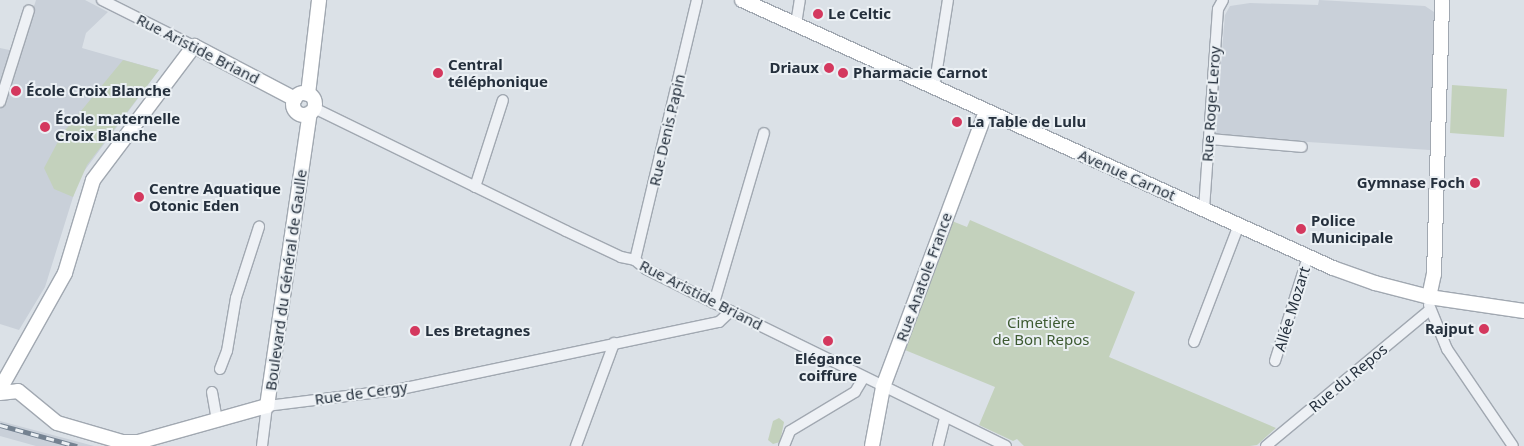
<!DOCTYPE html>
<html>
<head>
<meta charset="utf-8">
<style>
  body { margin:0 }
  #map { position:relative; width:1524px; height:446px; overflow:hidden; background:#dbe1e7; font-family:"Noto Sans",sans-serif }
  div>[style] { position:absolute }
  .built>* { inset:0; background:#c9d0d9 }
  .green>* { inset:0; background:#c3d1bc }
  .roads { filter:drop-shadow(1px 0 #a1a8b1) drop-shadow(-1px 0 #a1a8b1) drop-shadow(0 1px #a1a8b1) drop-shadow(0 -1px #a1a8b1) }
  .street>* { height:10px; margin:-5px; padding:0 5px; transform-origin:5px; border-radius:5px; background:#eef1f5 }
  .secondary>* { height:14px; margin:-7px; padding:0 7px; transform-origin:7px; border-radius:7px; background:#fff }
  .secondary>.ring { margin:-7px; padding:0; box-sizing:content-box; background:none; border:14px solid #fff; border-radius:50% }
  .rail>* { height:4.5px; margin-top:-2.25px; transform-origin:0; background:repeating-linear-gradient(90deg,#ebf0f4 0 8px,#748291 0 16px); box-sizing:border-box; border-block:1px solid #748291 }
  .dots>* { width:14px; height:14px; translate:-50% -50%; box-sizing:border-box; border:2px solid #ebf0f4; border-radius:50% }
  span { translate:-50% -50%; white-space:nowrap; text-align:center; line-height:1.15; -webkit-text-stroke:4px #ebf0f4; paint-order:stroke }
  .poi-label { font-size:15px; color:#25303d; font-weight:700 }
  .left { translate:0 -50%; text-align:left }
  .right { translate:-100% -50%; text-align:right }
  .street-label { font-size:15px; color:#25303d }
  .park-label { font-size:15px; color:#3d5a31 }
</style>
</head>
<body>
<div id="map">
  <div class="built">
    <i style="clip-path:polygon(36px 0,85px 0,108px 12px,86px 33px,82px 48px,159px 70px,79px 178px,45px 287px,19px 330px,0 324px,0 110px,5px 92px,0 90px,0 48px,19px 52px)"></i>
    <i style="clip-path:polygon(1319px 0,1425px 6px,1437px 14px,1430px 150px,1215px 136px,1225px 15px,1230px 6px,1250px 3px,1318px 5px)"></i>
    <i style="clip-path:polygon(0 421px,94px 446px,36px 446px,0 436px)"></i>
  </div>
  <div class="green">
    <i style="clip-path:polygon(123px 60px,159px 70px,87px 165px,73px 197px,54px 189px,44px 168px,62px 134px)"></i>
    <i style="clip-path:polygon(1452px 85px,1507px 89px,1504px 137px,1450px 133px)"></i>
    <i style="clip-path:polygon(970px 220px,1135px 292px,1109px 357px,1276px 428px,1257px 445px,1250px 446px,1024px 446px,1017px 439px,1013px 441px,979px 425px,995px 387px,905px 350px,952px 221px,967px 227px)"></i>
    <i style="clip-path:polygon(779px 418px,784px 422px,780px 442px,773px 444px,768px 440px,773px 421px)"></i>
  </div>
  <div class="roads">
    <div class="street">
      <i style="left:102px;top:0;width:103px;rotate:26.6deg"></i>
      <i style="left:796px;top:24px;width:24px;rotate:-81deg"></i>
      <i style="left:934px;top:88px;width:89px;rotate:-81deg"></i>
      <i style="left:0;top:102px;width:96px;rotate:-72.5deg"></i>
      <i style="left:314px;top:108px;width:280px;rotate:26deg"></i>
      <i style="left:566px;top:231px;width:61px;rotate:25.3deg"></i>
      <i style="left:621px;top:257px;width:14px;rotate:12deg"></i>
      <i style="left:635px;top:260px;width:14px;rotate:39deg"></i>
      <i style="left:646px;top:269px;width:76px;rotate:26.6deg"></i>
      <i style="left:714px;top:303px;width:325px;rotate:26.1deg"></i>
      <i style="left:1209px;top:139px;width:93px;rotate:4.9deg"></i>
      <i style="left:475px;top:187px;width:91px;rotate:-72.2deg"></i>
      <i style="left:1204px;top:209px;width:200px;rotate:-86deg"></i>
      <i style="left:1218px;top:9px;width:10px;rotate:-61deg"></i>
      <i style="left:635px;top:260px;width:267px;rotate:-76.6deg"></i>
      <i style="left:714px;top:303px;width:177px;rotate:-73.6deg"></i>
      <i style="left:1429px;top:305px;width:48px;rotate:67.8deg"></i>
      <i style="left:1447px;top:349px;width:117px;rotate:55.8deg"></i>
      <i style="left:1194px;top:342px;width:125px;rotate:-69deg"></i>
      <i style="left:1275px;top:361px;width:109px;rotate:-72.4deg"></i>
      <i style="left:220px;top:369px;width:19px;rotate:-69deg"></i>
      <i style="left:227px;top:351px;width:54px;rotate:-80.4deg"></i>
      <i style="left:236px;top:298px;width:75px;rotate:-72.1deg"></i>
      <i style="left:212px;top:392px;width:27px;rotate:80deg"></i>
      <i style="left:262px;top:446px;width:40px;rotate:-82.9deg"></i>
      <i style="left:267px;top:406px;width:130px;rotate:-7.1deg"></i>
      <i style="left:396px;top:390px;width:330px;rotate:-11.9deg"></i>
      <i style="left:719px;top:322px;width:16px;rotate:-43deg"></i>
      <i style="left:576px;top:446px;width:110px;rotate:-69.7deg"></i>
      <i style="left:784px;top:446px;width:16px;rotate:-68deg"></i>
      <i style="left:790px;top:431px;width:76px;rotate:-31deg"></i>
      <i style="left:855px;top:392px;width:17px;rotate:-59deg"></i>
      <i style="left:938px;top:446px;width:30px;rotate:-76deg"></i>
      <i style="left:1266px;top:446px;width:213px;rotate:-39.7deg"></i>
    </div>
    <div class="secondary">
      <i style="left:742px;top:0;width:649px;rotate:24.39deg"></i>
      <i style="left:1333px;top:268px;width:45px;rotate:19.7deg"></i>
      <i style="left:1375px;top:283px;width:56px;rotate:14.5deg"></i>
      <i style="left:1429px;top:297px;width:96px;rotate:8.4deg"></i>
      <i class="ring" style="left:293px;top:93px;width:8px;height:8px"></i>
      <i style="left:308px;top:94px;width:95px;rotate:-83.3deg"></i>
      <i style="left:1429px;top:297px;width:24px;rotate:-78deg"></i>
      <i style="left:1434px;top:274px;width:274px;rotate:-88.3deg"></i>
      <i style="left:0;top:389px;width:133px;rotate:-60.7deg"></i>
      <i style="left:65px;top:273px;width:97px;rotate:-73.2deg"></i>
      <i style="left:93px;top:180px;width:168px;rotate:-53deg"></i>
      <i style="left:194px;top:46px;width:114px;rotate:27.7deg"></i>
      <i style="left:0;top:393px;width:18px;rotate:-6deg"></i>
      <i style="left:18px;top:391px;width:50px;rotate:39.4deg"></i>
      <i style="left:57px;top:423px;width:68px;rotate:16.3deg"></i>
      <i style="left:122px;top:442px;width:16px"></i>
      <i style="left:138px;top:442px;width:134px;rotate:-15.6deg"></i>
      <i style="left:267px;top:406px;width:296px;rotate:-81.7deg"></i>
      <i style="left:872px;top:446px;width:60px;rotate:-79.4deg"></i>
      <i style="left:883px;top:387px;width:294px;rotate:-69.5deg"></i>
    </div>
  </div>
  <div class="rail">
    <i style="left:0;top:425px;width:80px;rotate:15.3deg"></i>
  </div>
  <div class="dots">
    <i style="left:818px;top:14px;background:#d4385e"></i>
    <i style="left:829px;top:68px;background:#d4385e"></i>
    <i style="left:438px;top:73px;background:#d4385e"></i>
    <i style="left:843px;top:73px;background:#d4385e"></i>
    <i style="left:16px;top:91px;background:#d4385e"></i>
    <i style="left:957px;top:122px;background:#d4385e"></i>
    <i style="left:45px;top:127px;background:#d4385e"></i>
    <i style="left:1475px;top:183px;background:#d4385e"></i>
    <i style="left:139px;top:197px;background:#d4385e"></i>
    <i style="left:1301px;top:229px;background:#d4385e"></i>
    <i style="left:1484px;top:329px;background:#d4385e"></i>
    <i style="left:415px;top:331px;background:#d4385e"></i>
    <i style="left:828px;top:341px;background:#d4385e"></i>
  </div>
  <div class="poi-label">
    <span class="left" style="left:828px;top:14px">Le Celtic</span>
    <span class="left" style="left:448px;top:73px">Central<br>téléphonique</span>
    <span class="right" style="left:819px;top:68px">Driaux</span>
    <span class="left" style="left:853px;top:73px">Pharmacie Carnot</span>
    <span class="left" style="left:26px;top:91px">École Croix Blanche</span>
    <span class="left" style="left:55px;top:127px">École maternelle<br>Croix Blanche</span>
    <span class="left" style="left:967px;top:122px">La Table de Lulu</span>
    <span class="right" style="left:1465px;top:183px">Gymnase Foch</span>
    <span class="left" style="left:149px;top:197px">Centre Aquatique<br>Otonic Eden</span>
    <span class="left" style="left:1311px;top:229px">Police<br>Municipale</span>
    <span class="right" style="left:1474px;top:329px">Rajput</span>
    <span class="left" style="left:425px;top:331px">Les Bretagnes</span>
    <span style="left:828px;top:367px">Elégance<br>coiffure</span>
  </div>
  <div class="street-label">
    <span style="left:198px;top:49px;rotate:27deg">Rue Aristide Briand</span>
    <span style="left:1211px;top:104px;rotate:-86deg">Rue Roger Leroy</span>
    <span style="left:667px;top:130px;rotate:-77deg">Rue Denis Papin</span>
    <span style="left:1127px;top:175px;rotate:24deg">Avenue Carnot</span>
    <span style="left:924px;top:277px;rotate:-70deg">Rue Anatole France</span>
    <span style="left:286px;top:280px;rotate:-82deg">Boulevard du Général de Gaulle</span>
    <span style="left:701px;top:295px;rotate:27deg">Rue Aristide Briand</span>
    <span style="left:1292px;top:309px;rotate:-73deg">Allée Mozart</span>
    <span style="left:1348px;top:378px;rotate:-40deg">Rue du Repos</span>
    <span style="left:361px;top:393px;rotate:-8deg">Rue de Cergy</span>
  </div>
  <div class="park-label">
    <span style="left:1041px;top:331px">Cimetière<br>de Bon Repos</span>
  </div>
</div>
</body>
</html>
